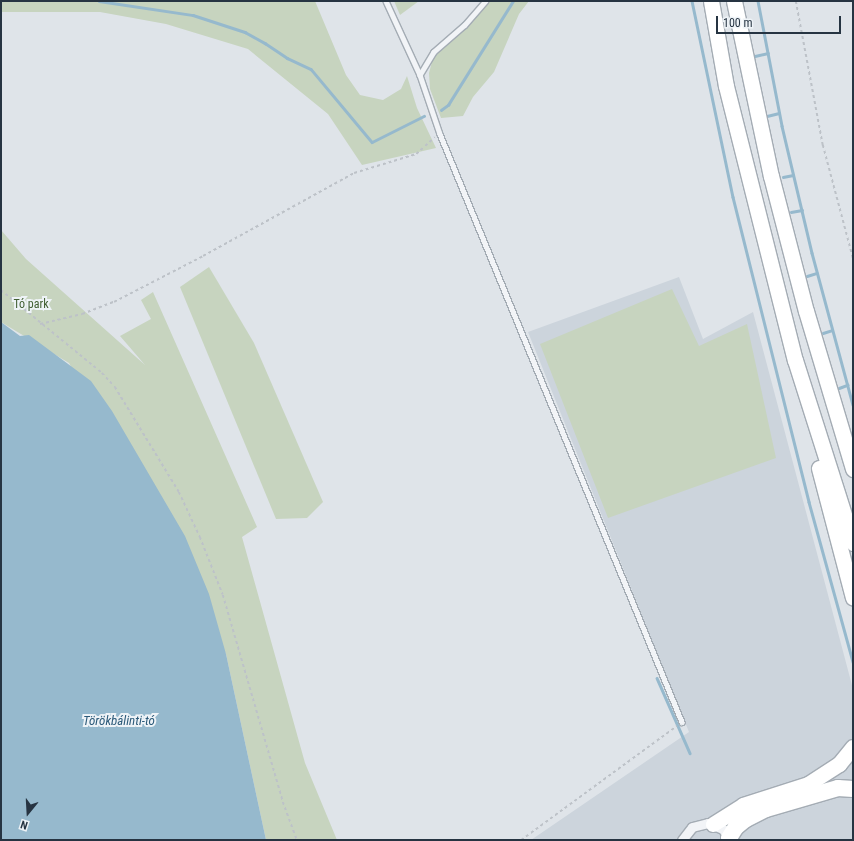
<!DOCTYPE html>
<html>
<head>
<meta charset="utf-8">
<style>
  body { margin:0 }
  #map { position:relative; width:854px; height:841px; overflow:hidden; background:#dfe4e9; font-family:"Roboto Condensed",sans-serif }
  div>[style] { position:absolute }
  .built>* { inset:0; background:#ccd4dc }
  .green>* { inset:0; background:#c7d4bf }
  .water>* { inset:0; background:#96b9cd }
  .stream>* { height:2.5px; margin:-1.25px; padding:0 1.25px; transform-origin:1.25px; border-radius:1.25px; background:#96b9cd }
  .path>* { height:1.5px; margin-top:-0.75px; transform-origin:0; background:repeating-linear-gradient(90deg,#bdc2c8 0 3px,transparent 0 6px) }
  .roads { filter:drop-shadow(1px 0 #a4acb4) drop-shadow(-1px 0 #a4acb4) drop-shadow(0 1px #a4acb4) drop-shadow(0 -1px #a4acb4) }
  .service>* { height:4.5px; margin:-2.25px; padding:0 2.25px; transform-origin:2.25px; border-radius:2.25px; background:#f2f4f7 }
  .minor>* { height:9px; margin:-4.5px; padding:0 4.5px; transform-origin:4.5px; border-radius:4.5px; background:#f2f4f7 }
  .trunk>* { height:15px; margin:-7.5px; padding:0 7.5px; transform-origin:7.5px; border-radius:7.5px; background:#fff }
  .motorway>* { height:16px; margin:-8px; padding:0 8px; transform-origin:8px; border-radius:8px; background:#fff }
  span { translate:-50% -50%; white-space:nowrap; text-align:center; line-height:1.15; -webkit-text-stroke:4px #eef3f7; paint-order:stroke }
  .park-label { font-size:12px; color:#415f32 }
  .water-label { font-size:13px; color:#2c5a79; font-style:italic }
  .frame { position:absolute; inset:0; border:2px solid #263442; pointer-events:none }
  .north { position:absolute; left:8px; top:793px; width:40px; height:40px; -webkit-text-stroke:3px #eef3f7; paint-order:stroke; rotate:198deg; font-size:11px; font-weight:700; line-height:16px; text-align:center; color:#263442 }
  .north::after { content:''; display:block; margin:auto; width:14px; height:18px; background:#263442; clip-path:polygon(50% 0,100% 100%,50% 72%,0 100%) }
  .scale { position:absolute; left:716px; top:16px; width:125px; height:18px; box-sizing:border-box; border:2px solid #263442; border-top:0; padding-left:5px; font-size:12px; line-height:14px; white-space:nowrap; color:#263442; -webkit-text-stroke:3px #eef3f7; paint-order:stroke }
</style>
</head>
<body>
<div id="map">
  <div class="built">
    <i style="clip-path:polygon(679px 277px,703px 339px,753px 312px,853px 689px,853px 840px,531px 840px,689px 732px,528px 332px)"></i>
  </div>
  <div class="green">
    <i style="clip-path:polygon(1px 1px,315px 1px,346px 75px,360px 95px,383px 100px,401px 89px,407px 76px,417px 108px,436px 148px,362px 165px,328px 114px,248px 49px,166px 24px,100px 12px,1px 12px)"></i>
    <i style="clip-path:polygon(394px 1px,419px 1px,400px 15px)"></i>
    <i style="clip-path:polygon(489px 1px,529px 1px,519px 14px,494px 72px,473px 97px,463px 116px,441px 118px,430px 89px,429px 73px,433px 58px)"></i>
    <i style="clip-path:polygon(1px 230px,26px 259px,145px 365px,120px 336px,151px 319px,141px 300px,153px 292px,257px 527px,242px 537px,305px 763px,337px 840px,266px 840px,226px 654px,69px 363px,1px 322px)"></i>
    <i style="clip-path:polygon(209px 267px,254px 343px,323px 502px,307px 518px,276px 519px,180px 287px)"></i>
    <i style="clip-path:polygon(672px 289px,699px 346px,747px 324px,776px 458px,608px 518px,540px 344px)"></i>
  </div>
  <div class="water">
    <i style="clip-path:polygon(1px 322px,20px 336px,29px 335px,91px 381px,112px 411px,185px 536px,209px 594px,226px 654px,266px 840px,1px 840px)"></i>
  </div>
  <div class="stream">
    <i style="left:99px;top:1px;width:95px;rotate:8.5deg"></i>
    <i style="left:193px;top:15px;width:55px;rotate:18.1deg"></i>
    <i style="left:245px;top:32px;width:23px;rotate:29deg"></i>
    <i style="left:265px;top:43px;width:27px;rotate:34deg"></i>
    <i style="left:287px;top:58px;width:26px;rotate:25deg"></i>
    <i style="left:311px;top:69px;width:95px;rotate:50.1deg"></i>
    <i style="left:372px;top:142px;width:58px;rotate:-26.6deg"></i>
    <i style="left:692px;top:1px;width:200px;rotate:78.2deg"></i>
    <i style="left:733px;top:197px;width:314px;rotate:76deg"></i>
    <i style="left:809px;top:502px;width:166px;rotate:74.6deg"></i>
    <i style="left:758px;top:1px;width:127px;rotate:79.1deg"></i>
    <i style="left:782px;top:126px;width:130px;rotate:76.7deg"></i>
    <i style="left:812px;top:253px;width:157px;rotate:74.9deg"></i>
    <i style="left:755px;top:56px;width:13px;rotate:-13deg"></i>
    <i style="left:441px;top:110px;width:9px;rotate:-36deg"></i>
    <i style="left:448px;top:105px;width:123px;rotate:-58deg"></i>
    <i style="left:767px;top:116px;width:12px;rotate:-14deg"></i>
    <i style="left:783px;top:177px;width:10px;rotate:-11deg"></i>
    <i style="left:791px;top:212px;width:11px;rotate:-10deg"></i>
    <i style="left:807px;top:276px;width:10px;rotate:-17deg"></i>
    <i style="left:823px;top:333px;width:9px;rotate:-18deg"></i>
    <i style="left:839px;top:388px;width:9px;rotate:-21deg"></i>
    <i style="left:657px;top:678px;width:82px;rotate:66.3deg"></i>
  </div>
  <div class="path">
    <i style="left:796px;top:1px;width:147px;rotate:79.4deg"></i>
    <i style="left:823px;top:145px;width:117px;rotate:75.1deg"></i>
    <i style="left:1px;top:290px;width:131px;rotate:39.4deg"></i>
    <i style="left:102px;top:373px;width:19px;rotate:47deg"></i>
    <i style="left:115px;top:387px;width:123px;rotate:58.6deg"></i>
    <i style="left:179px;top:492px;width:50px;rotate:65deg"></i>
    <i style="left:200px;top:537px;width:62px;rotate:68.4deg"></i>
    <i style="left:223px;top:595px;width:216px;rotate:73.8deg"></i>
    <i style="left:283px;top:802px;width:40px;rotate:69.8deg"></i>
    <i style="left:40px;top:324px;width:43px;rotate:-13.4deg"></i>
    <i style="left:82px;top:314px;width:34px;rotate:-21deg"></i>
    <i style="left:114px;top:302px;width:100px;rotate:-27.3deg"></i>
    <i style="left:203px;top:256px;width:172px;rotate:-28.8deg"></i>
    <i style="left:354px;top:173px;width:65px;rotate:-17deg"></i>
    <i style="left:416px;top:154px;width:25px;rotate:-42deg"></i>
    <i style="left:521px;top:840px;width:193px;rotate:-36.2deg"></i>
  </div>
  <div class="roads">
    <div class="service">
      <i style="left:386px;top:1px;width:81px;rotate:65.3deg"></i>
      <i style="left:486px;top:1px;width:32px;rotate:131deg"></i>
      <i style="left:465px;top:25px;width:41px;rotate:138.9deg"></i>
      <i style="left:434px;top:52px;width:27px;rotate:121deg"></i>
      <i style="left:420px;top:75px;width:62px;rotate:71.3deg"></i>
      <i style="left:440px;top:134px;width:636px;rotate:67.63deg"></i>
    </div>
    <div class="minor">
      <i style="left:682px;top:840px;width:16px;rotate:-52deg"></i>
      <i style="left:692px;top:827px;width:16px;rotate:-14deg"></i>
      <i style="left:708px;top:823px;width:16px;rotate:22deg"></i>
      <i style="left:723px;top:829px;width:13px;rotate:61deg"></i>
    </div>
    <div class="trunk">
      <i style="left:711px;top:1px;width:86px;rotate:80deg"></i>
      <i style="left:726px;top:86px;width:283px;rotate:75.9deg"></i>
      <i style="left:795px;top:360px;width:192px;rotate:72.4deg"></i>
      <i style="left:734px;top:1px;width:179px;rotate:78.1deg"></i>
      <i style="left:771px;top:176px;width:139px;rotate:75.5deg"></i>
      <i style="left:806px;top:311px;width:165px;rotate:73.4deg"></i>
      <i style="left:819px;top:468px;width:134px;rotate:75.3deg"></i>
      <i style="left:713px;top:824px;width:36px;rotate:-32deg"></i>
      <i style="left:743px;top:805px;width:68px;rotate:-17.9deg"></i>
      <i style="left:808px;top:784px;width:37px;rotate:-33deg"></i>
      <i style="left:839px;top:764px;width:22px;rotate:-51deg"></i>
    </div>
    <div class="motorway">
      <i style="left:729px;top:838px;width:13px;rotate:-58deg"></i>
      <i style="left:736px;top:827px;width:13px;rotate:-39deg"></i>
      <i style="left:746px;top:819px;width:22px;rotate:-27deg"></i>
      <i style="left:766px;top:809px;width:75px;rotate:-16.3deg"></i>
      <i style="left:838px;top:788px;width:15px;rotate:4deg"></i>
    </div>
  </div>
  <div class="park-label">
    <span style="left:31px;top:305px">Tó park</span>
  </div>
  <div class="water-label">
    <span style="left:119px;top:721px">Törökbálinti-tó</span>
  </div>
  <div class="frame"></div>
  <div class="north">N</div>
  <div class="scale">100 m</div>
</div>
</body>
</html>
